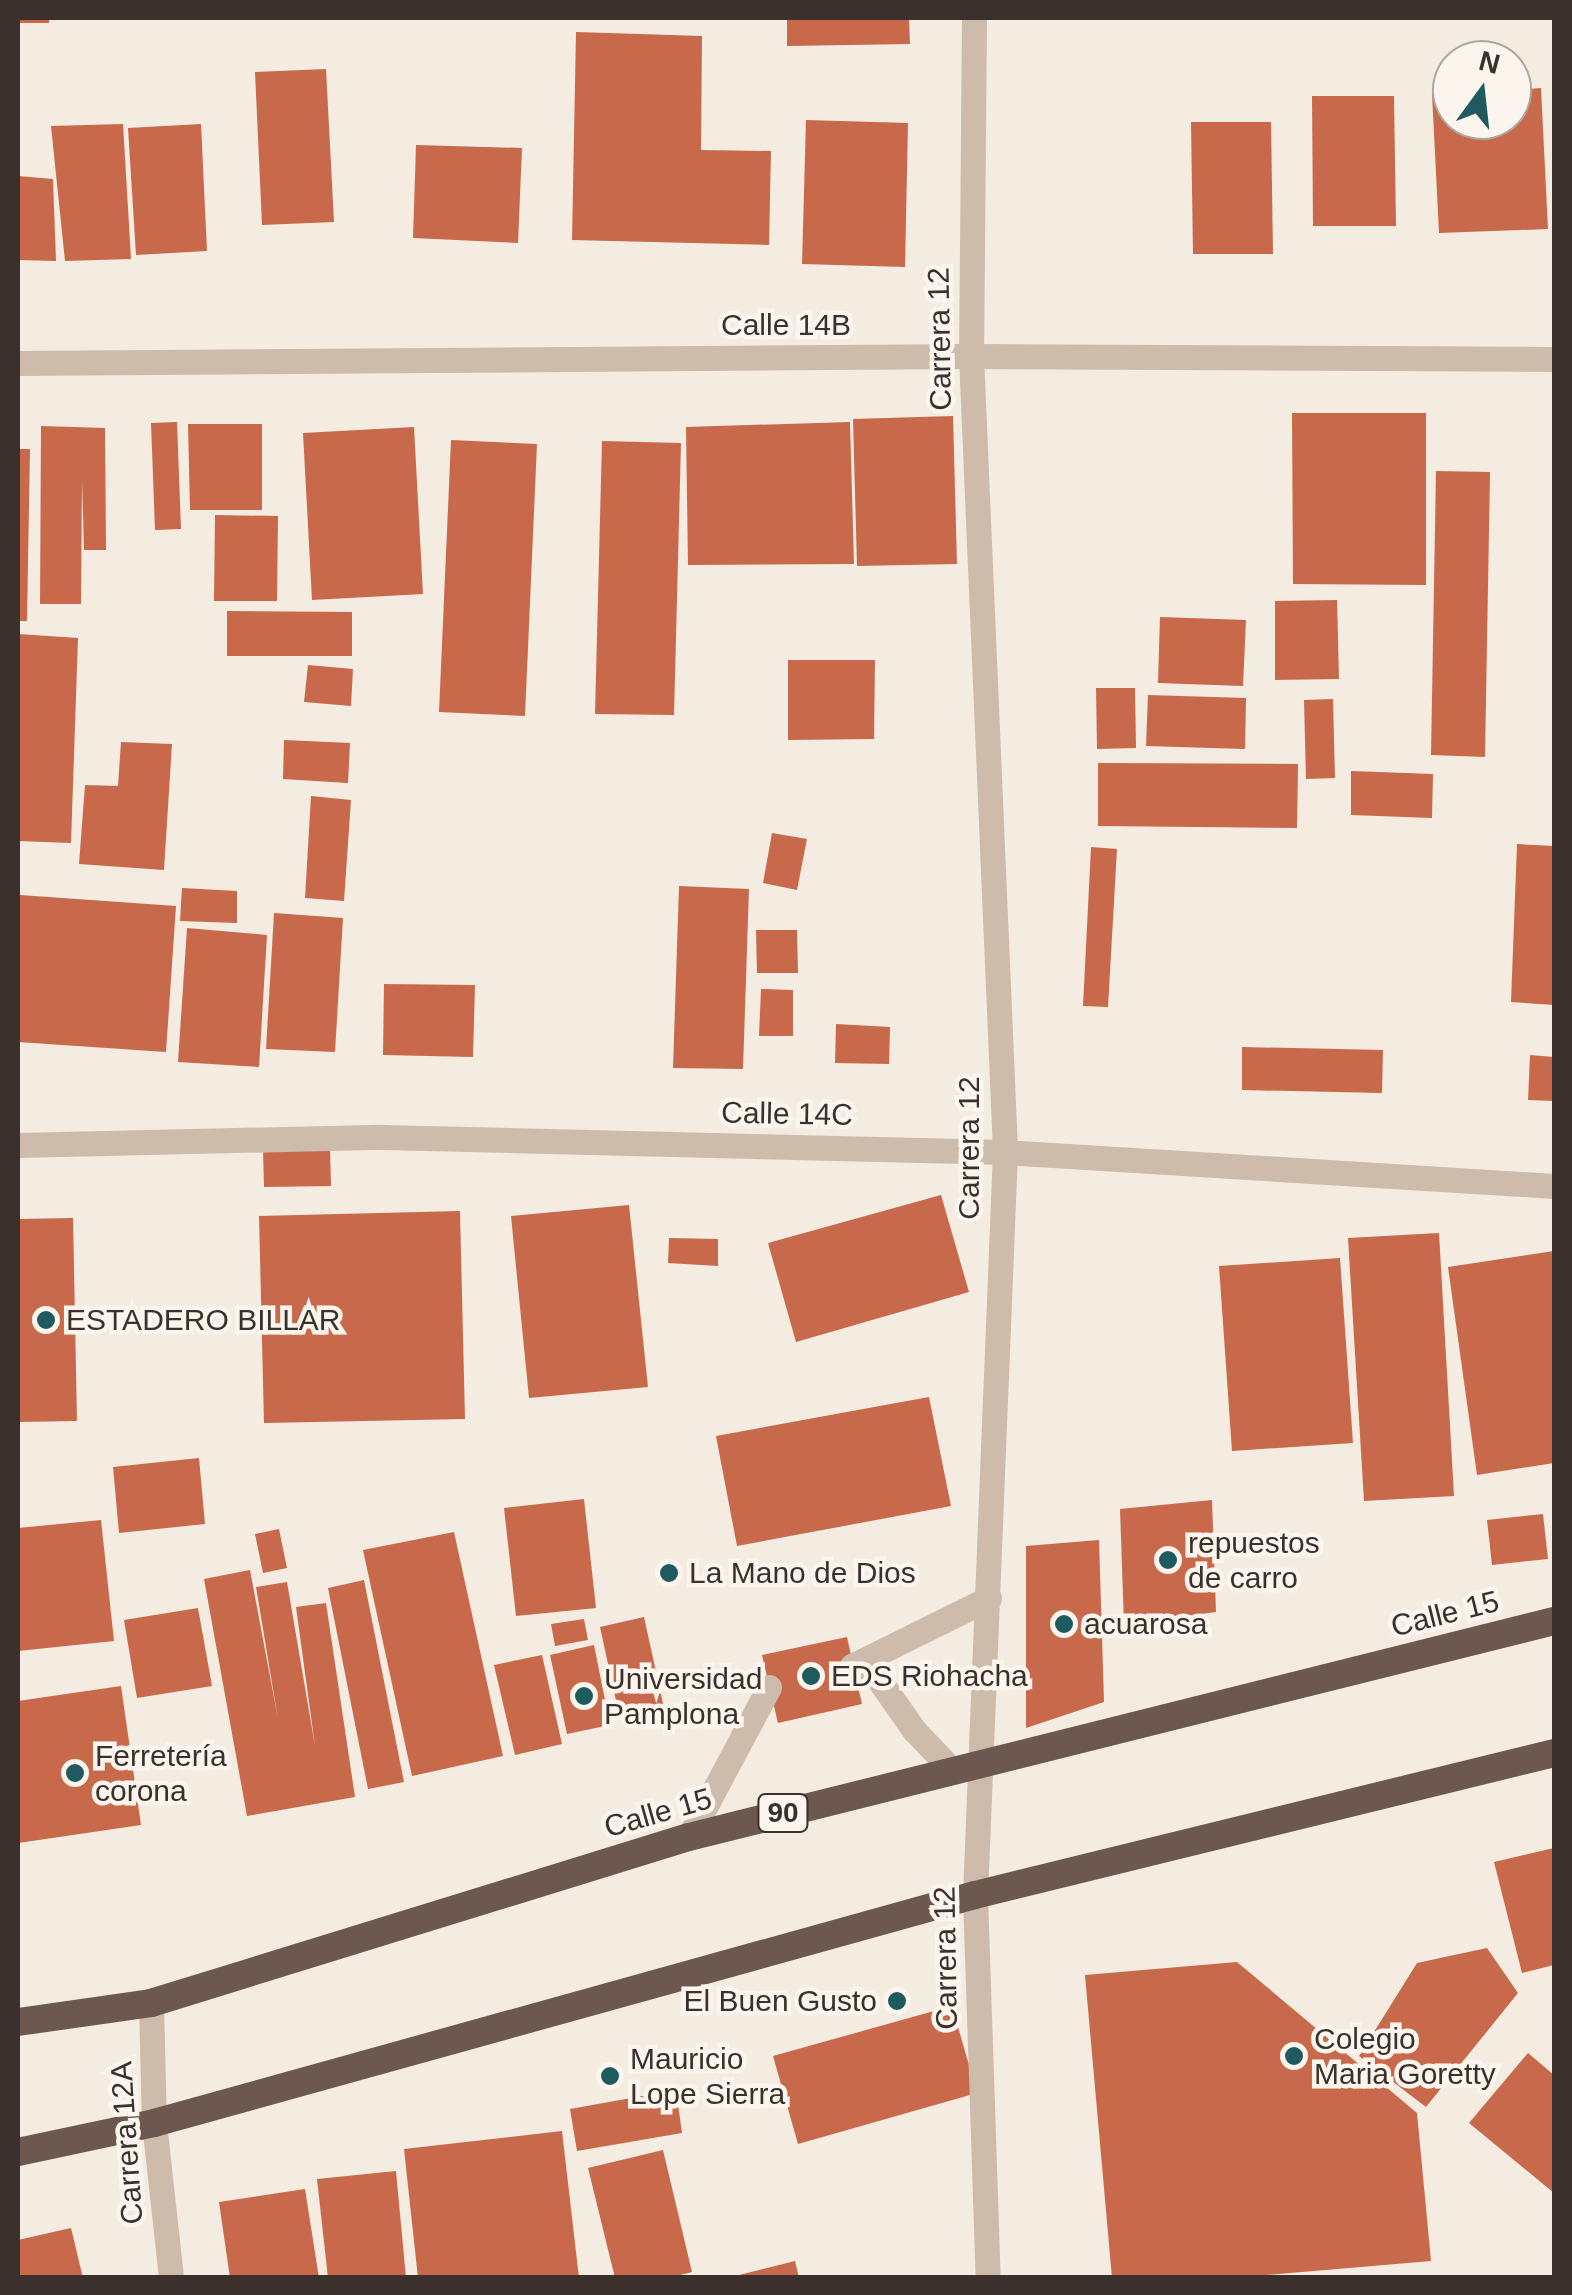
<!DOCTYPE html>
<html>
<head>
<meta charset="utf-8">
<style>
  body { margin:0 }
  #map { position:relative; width:1572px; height:2295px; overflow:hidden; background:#f4ebe1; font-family:Helvetica,sans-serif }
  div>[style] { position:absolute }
  .building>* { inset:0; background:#c8694b }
  .service>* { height:25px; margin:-12.5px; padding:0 12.5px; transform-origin:12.5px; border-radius:12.5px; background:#cdbbac }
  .minor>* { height:25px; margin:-12.5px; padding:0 12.5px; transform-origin:12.5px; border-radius:12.5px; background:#cdbbac }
  .trunk>* { height:28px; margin:-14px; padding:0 14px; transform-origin:14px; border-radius:14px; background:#6c584f }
  .dots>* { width:28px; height:28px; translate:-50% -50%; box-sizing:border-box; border:5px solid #fbf5ee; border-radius:50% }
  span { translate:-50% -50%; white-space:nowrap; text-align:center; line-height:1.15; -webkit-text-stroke:9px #fbf5ee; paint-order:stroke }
  .shield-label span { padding:2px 8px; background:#fbf5ee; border:2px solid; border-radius:8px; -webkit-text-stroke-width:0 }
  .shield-label { font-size:28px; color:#3b302b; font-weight:700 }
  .street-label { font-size:30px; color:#3b302b }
  .poi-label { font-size:30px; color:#3b302b }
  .left { translate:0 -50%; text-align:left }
  .right { translate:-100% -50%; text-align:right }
  .frame { position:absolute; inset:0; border:20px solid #3b302b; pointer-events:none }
  .north { position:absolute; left:1432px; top:40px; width:100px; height:100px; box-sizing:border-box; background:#fbf5ee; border:2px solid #aea6a0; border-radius:50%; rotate:15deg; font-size:28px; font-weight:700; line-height:40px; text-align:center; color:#3b302b }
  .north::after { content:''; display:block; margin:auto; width:35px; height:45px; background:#1f5a5e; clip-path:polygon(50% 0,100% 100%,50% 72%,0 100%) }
</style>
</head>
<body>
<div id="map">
  <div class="building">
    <i style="clip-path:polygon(18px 18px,49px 18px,49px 23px,18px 23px)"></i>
    <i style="clip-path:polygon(787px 18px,909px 18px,910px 44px,787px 46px)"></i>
    <i style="clip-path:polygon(576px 32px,702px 36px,701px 150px,771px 151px,769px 245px,572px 240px)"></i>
    <i style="clip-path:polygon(326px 69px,334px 222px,262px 225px,255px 72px)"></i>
    <i style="clip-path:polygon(1541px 88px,1548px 229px,1439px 233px,1432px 94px,1452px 93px,1452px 120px,1512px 120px,1512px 90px)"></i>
    <i style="clip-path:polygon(1312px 96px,1394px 96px,1396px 226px,1313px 226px)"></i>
    <i style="clip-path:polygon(806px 120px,908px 123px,905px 267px,802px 264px)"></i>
    <i style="clip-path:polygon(1191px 122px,1271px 122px,1273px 254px,1193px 254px)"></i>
    <i style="clip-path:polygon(123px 124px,131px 259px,65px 261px,51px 126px)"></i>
    <i style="clip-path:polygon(201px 124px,207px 251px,136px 255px,128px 128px)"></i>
    <i style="clip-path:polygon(416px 145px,522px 148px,518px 243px,413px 238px)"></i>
    <i style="clip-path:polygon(18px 176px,53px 179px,56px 261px,18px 260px)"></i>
    <i style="clip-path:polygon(1292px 413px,1426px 413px,1426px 585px,1293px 584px)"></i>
    <i style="clip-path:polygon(953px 416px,957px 564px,857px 566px,853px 419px)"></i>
    <i style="clip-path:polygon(177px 422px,181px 529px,155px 530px,151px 423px)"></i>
    <i style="clip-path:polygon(850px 422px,854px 564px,688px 565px,686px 427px)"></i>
    <i style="clip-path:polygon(188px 424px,262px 424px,262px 510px,190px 510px)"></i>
    <i style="clip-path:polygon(41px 426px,105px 428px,106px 550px,84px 550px,82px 480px,81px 604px,40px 604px)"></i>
    <i style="clip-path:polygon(414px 427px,423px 594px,312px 600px,303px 433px)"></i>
    <i style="clip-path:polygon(451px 440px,537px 444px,525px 716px,439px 712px)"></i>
    <i style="clip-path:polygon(602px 441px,681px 443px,674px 715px,595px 714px)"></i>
    <i style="clip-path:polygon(18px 449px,30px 449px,27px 621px,18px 621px)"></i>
    <i style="clip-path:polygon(1436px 471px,1490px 472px,1485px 757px,1431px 755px)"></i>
    <i style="clip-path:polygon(215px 515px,278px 516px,277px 601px,214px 601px)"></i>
    <i style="clip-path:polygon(1337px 600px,1339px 679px,1275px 680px,1275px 601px)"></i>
    <i style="clip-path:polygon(227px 611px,352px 612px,352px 656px,227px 656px)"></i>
    <i style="clip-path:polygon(1160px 617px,1246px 620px,1243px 686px,1158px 683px)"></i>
    <i style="clip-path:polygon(18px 634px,78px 638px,71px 843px,18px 841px)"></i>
    <i style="clip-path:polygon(788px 660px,875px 660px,874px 739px,788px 740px)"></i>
    <i style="clip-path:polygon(308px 665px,353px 669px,351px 706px,304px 702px)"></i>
    <i style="clip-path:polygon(1096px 688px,1135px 688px,1136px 748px,1097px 749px)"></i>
    <i style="clip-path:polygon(1148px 695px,1246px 698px,1245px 749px,1146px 746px)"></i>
    <i style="clip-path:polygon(1333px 699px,1335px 778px,1306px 779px,1304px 700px)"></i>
    <i style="clip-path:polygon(284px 740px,350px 743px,348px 783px,283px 779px)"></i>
    <i style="clip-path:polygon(121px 742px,172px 744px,164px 870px,79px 864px,85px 785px,118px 786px)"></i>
    <i style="clip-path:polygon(1098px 763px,1298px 764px,1297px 828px,1098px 826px)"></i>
    <i style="clip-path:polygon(1351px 771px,1433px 774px,1432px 818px,1351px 815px)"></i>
    <i style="clip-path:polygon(311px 796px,351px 800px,344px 901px,305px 898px)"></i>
    <i style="clip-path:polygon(772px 833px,807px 839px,797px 890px,763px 883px)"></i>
    <i style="clip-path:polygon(1517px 844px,1554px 846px,1554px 1005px,1511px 1002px)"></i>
    <i style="clip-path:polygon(1091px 847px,1117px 849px,1108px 1007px,1083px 1006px)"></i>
    <i style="clip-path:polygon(679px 886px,749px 889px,743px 1069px,673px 1068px)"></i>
    <i style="clip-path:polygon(182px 888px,237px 891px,237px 923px,180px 921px)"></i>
    <i style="clip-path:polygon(20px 895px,176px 906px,166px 1052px,18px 1042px)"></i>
    <i style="clip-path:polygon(274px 913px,343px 918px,335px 1052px,266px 1049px)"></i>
    <i style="clip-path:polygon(187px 928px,267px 935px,259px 1067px,178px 1062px)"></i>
    <i style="clip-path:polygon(756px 930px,797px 930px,798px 973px,757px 973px)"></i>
    <i style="clip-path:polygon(384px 984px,475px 985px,473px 1057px,383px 1055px)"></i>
    <i style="clip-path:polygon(761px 989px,793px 990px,793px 1036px,759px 1036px)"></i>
    <i style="clip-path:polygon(836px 1024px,890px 1027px,889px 1064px,835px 1063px)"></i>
    <i style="clip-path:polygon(1242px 1047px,1383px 1050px,1382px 1093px,1242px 1090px)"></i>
    <i style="clip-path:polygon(1530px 1055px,1554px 1057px,1554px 1101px,1528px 1100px)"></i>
    <i style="clip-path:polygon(330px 1148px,331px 1186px,264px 1187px,263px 1149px)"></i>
    <i style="clip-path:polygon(941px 1195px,969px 1292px,796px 1342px,768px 1243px)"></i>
    <i style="clip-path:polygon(629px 1205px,648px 1387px,529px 1398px,511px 1216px)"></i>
    <i style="clip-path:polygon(460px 1211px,465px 1419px,264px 1423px,259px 1216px)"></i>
    <i style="clip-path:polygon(73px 1218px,77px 1421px,18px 1422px,18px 1219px)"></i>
    <i style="clip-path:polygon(1439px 1233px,1454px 1496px,1364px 1501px,1348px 1238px)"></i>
    <i style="clip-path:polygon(669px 1238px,718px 1239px,718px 1266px,668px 1263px)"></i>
    <i style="clip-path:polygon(1554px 1251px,1554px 1463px,1477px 1475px,1448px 1267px)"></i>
    <i style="clip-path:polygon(1340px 1258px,1353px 1443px,1232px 1451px,1219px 1266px)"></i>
    <i style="clip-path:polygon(929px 1397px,951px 1506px,737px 1546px,716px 1436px)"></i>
    <i style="clip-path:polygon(199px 1458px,205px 1524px,119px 1533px,113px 1467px)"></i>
    <i style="clip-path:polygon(584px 1499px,596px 1608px,516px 1616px,504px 1508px)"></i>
    <i style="clip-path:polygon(1212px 1500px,1216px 1612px,1124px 1624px,1120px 1509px)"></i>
    <i style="clip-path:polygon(1543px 1514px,1548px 1559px,1492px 1565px,1487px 1520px)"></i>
    <i style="clip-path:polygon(101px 1520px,114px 1641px,18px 1651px,18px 1528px)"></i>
    <i style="clip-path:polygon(279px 1529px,287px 1568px,263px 1573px,255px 1534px)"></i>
    <i style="clip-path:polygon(454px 1532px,503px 1756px,412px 1776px,363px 1550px)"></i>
    <i style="clip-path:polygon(1099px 1540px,1104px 1702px,1026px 1728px,1026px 1546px)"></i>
    <i style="clip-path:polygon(250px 1570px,278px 1719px,256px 1587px,287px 1582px,315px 1746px,296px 1607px,326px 1603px,355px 1797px,247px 1816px,204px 1579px)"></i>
    <i style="clip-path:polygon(364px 1580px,404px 1782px,368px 1789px,328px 1588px)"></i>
    <i style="clip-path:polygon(198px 1608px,212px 1686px,137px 1698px,124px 1620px)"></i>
    <i style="clip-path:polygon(644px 1617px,664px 1708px,620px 1719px,600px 1627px)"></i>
    <i style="clip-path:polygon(584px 1619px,588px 1640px,555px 1646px,551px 1624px)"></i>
    <i style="clip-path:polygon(847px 1637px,862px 1704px,778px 1723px,762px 1655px)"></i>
    <i style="clip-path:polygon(594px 1645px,610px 1725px,567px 1734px,550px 1655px)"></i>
    <i style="clip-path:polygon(542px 1655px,562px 1744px,515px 1755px,494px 1665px)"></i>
    <i style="clip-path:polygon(121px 1686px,141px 1825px,18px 1843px,18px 1701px)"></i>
    <i style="clip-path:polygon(1554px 1848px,1554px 1965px,1522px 1973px,1494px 1862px)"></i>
    <i style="clip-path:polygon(1487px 1948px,1518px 1993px,1426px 2107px,1359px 2056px,1417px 1963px)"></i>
    <i style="clip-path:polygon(1237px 1962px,1417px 2113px,1431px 2261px,1231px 2278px,1112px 2278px,1085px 1975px)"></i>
    <i style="clip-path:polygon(952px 2006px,977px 2093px,798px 2144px,773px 2056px)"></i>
    <i style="clip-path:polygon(1528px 2053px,1554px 2075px,1554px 2193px,1469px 2123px)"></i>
    <i style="clip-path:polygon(676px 2090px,682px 2133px,577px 2151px,570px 2109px)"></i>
    <i style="clip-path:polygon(562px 2131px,579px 2278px,418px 2278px,404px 2149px)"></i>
    <i style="clip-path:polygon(663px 2150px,692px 2272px,669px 2278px,615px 2278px,588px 2168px)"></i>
    <i style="clip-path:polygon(396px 2171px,406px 2278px,328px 2278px,317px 2179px)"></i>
    <i style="clip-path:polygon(305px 2189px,319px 2278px,230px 2278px,219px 2202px)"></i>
    <i style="clip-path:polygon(71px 2228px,83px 2278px,18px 2278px,18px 2240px)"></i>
    <i style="clip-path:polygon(795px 2261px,799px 2278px,735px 2278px,735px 2276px)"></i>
  </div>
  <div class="service">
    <i style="left:852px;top:1666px;width:153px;rotate:-26.4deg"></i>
    <i style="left:852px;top:1666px;width:27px;rotate:24deg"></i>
    <i style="left:877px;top:1677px;width:65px;rotate:55.1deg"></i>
    <i style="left:914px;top:1730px;width:54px;rotate:46.5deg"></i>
    <i style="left:689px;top:1837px;width:170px;rotate:-61.9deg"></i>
  </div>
  <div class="minor">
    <i style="left:974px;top:18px;width:338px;rotate:90.5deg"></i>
    <i style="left:971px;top:356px;width:797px;rotate:87.55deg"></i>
    <i style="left:1005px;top:1152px;width:744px;rotate:92.31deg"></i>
    <i style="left:975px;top:1895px;width:383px;rotate:88.1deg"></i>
    <i style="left:18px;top:363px;width:953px;rotate:-0.42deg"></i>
    <i style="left:971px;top:356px;width:583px;rotate:0.29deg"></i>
    <i style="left:18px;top:1145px;width:364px;rotate:-1.3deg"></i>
    <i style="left:382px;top:1137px;width:623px;rotate:1.38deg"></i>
    <i style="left:1005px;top:1152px;width:550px;rotate:3.54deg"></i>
    <i style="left:151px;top:2003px;width:120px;rotate:88.6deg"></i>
    <i style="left:154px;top:2123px;width:156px;rotate:83.7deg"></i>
  </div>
  <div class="trunk">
    <i style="left:18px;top:2022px;width:134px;rotate:-8.1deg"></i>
    <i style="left:151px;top:2003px;width:563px;rotate:-17.15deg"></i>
    <i style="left:689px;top:1837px;width:892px;rotate:-14.02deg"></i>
    <i style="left:18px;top:2152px;width:139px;rotate:-12deg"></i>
    <i style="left:154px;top:2123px;width:852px;rotate:-15.52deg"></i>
    <i style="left:975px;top:1895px;width:596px;rotate:-13.78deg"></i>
  </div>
  <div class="dots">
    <i style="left:46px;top:1320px;background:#1f5a5e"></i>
    <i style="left:1168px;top:1560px;background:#1f5a5e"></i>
    <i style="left:669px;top:1573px;background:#1f5a5e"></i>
    <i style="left:1064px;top:1624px;background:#1f5a5e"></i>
    <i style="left:811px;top:1676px;background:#1f5a5e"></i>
    <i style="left:584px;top:1696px;background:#1f5a5e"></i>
    <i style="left:75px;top:1773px;background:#1f5a5e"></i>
    <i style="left:897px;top:2001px;background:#1f5a5e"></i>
    <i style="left:1294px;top:2056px;background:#1f5a5e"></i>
    <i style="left:610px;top:2076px;background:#1f5a5e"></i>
  </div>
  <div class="shield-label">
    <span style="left:783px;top:1813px">90</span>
  </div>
  <div class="street-label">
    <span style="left:786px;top:325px">Calle 14B</span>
    <span style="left:940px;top:339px;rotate:-91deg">Carrera 12</span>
    <span style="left:787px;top:1114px;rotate:1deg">Calle 14C</span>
    <span style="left:969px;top:1148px;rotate:-90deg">Carrera 12</span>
    <span style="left:1445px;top:1614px;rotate:-14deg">Calle 15</span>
    <span style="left:658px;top:1813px;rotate:-16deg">Calle 15</span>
    <span style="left:946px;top:1958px;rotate:-91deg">Carrera 12</span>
    <span style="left:127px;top:2143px;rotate:-94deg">Carrera 12A</span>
  </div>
  <div class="poi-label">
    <span class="left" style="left:66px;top:1320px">ESTADERO BILLAR</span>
    <span class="left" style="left:1188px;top:1560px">repuestos<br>de carro</span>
    <span class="left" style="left:689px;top:1573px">La Mano de Dios</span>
    <span class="left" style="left:1084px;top:1624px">acuarosa</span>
    <span class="left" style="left:831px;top:1676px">EDS Riohacha</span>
    <span class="left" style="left:604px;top:1696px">Universidad<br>Pamplona</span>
    <span class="left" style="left:95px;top:1773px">Ferretería<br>corona</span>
    <span class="right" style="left:877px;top:2001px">El Buen Gusto</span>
    <span class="left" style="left:1314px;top:2056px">Colegio<br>Maria Goretty</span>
    <span class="left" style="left:630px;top:2076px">Mauricio<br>Lope Sierra</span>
  </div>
  <div class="frame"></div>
  <div class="north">N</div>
</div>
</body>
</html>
